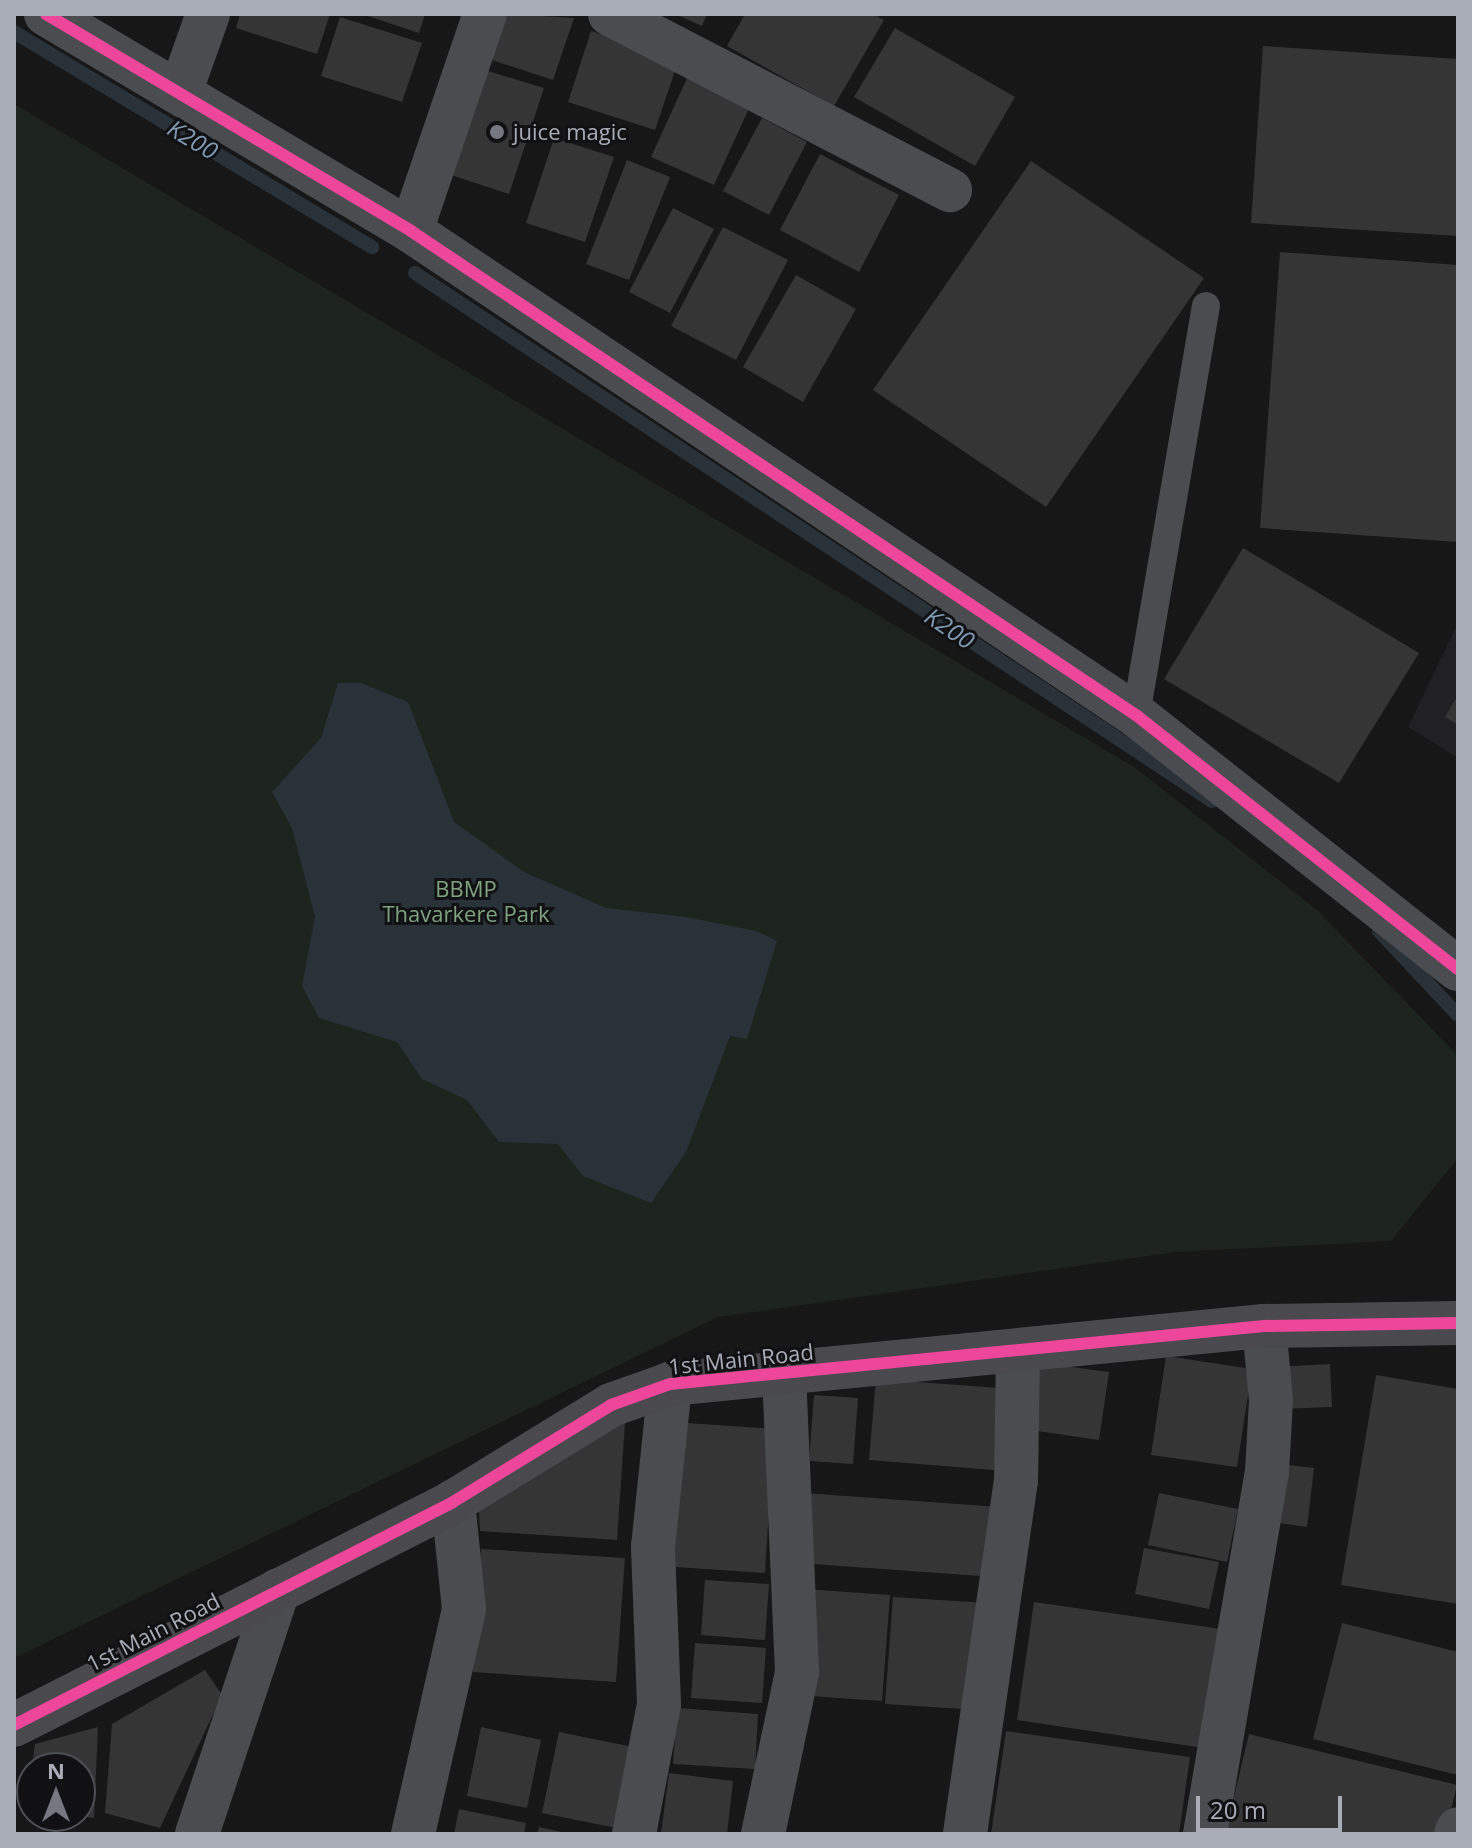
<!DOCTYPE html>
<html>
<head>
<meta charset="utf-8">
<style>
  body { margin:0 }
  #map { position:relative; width:1472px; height:1848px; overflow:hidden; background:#171717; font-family:"Open Sans",sans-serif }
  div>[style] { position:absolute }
  .built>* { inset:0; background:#212123 }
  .green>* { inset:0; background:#1d241e }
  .water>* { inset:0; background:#2a3239 }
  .stream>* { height:14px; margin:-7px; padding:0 7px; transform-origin:7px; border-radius:7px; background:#2a3239 }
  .building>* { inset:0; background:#353536 }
  .lane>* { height:28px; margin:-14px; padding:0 14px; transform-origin:14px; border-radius:14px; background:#4b4c50 }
  .street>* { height:44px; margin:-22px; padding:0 22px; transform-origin:22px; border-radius:22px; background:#4b4c50 }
  .secondary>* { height:44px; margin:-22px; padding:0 22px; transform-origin:22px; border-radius:22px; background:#4a4a4e }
  .cycleway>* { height:12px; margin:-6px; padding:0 6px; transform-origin:6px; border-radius:6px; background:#ed469a }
  .dots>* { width:22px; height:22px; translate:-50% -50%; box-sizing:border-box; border:4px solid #111113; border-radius:50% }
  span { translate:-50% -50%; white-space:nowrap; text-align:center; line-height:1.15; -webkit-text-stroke:6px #111113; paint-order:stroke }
  .poi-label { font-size:22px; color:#a8adb8 }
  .left { translate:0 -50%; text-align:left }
  .park-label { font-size:22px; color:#7fa381 }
  .street-label { font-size:22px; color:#a8adb8 }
  .water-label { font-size:24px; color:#7f9bb3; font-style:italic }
  .frame { position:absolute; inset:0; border:16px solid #a8adb8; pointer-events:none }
  .north { position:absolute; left:16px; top:1752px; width:80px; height:80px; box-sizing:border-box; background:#111113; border:2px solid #4d4f55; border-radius:50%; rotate:0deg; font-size:22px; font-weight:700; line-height:32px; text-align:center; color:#a8adb8 }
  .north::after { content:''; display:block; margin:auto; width:28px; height:36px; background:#757880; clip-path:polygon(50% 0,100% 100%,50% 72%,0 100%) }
  .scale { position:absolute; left:1196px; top:1796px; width:146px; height:36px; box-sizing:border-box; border:4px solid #a8adb8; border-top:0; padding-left:10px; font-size:24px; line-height:28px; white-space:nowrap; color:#a8adb8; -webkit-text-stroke:6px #111113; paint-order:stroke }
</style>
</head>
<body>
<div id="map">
  <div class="built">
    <i style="clip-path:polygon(1458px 623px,1458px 758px,1408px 727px)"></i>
  </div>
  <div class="green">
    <i style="clip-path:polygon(14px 104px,1134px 767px,1317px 910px,1458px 1056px,1458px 1158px,1391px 1241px,1176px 1252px,718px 1317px,14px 1658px)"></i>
  </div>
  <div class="water">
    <i style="clip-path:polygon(338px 683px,361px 683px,408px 702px,454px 822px,524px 872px,606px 908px,686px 917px,756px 931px,777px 941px,747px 1039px,730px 1036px,686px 1152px,651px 1203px,583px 1176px,558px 1144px,499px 1142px,467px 1100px,422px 1079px,397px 1042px,319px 1018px,302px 986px,315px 917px,292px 828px,272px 792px,321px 738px)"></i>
  </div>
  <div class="stream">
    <i style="left:14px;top:32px;width:418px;rotate:31deg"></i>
    <i style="left:415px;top:273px;width:956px;rotate:33.52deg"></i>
    <i style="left:1379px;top:931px;width:115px;rotate:46.8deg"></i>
  </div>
  <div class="building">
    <i style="clip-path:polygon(240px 14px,330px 14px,317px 54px,236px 28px)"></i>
    <i style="clip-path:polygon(362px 14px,425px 14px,419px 33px)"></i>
    <i style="clip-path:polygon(507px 14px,574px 18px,553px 80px,492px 60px)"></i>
    <i style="clip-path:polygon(675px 14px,707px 14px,702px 26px)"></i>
    <i style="clip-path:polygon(745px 14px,873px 14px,884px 20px,834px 106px,727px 46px)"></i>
    <i style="clip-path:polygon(340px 17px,422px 43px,402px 102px,321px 76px)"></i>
    <i style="clip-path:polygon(895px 28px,1015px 97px,975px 166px,854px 97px)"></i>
    <i style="clip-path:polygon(591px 31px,679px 59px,655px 130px,568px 102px)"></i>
    <i style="clip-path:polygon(1263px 46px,1458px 59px,1458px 236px,1251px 223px)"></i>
    <i style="clip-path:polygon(485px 70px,544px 88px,509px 194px,451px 175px)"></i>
    <i style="clip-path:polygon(688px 76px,751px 104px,714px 185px,651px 157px)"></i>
    <i style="clip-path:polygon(762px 118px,807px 142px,769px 215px,723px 191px)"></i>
    <i style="clip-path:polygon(554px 138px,614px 157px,585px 242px,526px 223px)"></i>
    <i style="clip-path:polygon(820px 154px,899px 195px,859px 272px,780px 230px)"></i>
    <i style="clip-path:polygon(627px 160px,670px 177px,629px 280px,586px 264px)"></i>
    <i style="clip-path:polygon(1031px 161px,1204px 278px,1046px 507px,873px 390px)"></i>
    <i style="clip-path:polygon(673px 208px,714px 229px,670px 313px,629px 292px)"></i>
    <i style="clip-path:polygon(723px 227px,788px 260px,736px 360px,671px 326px)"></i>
    <i style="clip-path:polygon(1280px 252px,1458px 265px,1458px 542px,1260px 528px)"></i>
    <i style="clip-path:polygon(796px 275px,856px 309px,803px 402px,743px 367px)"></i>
    <i style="clip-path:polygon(1243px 548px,1419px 653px,1339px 783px,1164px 679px)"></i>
    <i style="clip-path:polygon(1458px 695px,1458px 725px,1445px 717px)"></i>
    <i style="clip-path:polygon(1166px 1356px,1252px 1369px,1237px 1467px,1151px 1455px)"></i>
    <i style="clip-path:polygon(1034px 1362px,1109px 1372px,1099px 1440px,1024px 1429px)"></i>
    <i style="clip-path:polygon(1330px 1364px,1332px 1407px,1278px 1409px,1276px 1367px)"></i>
    <i style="clip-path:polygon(1376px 1375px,1458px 1389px,1458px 1604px,1341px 1585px)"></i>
    <i style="clip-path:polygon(876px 1379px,1013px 1389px,1006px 1471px,869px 1460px)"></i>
    <i style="clip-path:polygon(814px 1395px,858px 1398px,853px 1464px,809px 1461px)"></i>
    <i style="clip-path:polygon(672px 1422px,774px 1429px,765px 1573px,662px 1566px)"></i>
    <i style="clip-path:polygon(591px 1423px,625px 1423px,617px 1540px,480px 1531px,478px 1489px)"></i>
    <i style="clip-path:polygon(1280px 1464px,1314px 1468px,1307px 1527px,1272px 1522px)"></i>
    <i style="clip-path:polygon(804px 1493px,999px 1507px,994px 1577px,799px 1563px)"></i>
    <i style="clip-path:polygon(1159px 1493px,1238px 1509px,1227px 1562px,1148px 1545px)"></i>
    <i style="clip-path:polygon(1144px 1548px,1219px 1562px,1209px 1609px,1135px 1594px)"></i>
    <i style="clip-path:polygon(481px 1549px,625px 1558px,616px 1682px,473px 1672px)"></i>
    <i style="clip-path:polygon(705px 1580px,769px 1584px,765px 1640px,701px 1635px)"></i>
    <i style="clip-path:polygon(804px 1589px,890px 1595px,882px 1701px,796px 1695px)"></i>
    <i style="clip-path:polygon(893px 1597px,987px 1603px,979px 1710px,885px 1704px)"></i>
    <i style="clip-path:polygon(1034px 1602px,1228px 1630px,1210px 1749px,1017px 1720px)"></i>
    <i style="clip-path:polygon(1342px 1623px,1458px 1652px,1458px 1775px,1313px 1739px)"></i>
    <i style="clip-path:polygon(695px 1643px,766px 1648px,762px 1703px,691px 1698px)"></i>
    <i style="clip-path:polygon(205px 1670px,222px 1695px,160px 1828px,105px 1813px,112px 1724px)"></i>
    <i style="clip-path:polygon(677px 1708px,758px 1714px,755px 1769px,673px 1764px)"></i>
    <i style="clip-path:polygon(98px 1727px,94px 1818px,80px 1816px,80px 1768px,32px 1768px,35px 1744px)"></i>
    <i style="clip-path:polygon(481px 1727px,541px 1740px,527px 1808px,467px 1796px)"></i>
    <i style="clip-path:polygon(1006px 1731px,1190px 1757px,1179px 1834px,991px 1834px)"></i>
    <i style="clip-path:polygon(559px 1732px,643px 1749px,626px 1830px,542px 1813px)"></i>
    <i style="clip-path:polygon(1249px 1734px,1457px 1785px,1445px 1834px,1225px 1834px)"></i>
    <i style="clip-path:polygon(669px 1773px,733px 1781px,727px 1834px,661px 1834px)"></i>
    <i style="clip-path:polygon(30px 1780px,32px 1780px,32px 1810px,26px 1809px)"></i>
    <i style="clip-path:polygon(459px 1809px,526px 1823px,524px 1834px,454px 1834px)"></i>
    <i style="clip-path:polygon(539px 1827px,566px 1833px,566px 1834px,537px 1834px)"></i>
  </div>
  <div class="lane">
    <i style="left:1136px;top:715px;width:415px;rotate:-80.3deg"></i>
  </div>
  <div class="street">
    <i style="left:46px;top:14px;width:425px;rotate:30.7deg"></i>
    <i style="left:411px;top:231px;width:872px;rotate:33.73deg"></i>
    <i style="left:1136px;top:715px;width:410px;rotate:38.3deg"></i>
    <i style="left:610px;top:14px;width:383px;rotate:27.4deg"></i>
    <i style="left:180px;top:93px;width:84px;rotate:-70.5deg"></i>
    <i style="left:411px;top:231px;width:229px;rotate:-71.2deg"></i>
    <i style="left:197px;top:1834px;width:257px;rotate:-71.6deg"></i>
    <i style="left:413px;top:1834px;width:231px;rotate:-77.2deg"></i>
    <i style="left:464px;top:1609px;width:108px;rotate:-95.9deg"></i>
    <i style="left:634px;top:1834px;width:132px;rotate:-79.1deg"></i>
    <i style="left:659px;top:1704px;width:157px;rotate:-92.2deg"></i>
    <i style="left:653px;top:1547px;width:164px;rotate:-84deg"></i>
    <i style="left:763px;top:1834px;width:166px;rotate:-78.1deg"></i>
    <i style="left:797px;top:1672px;width:299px;rotate:-92.5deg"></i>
    <i style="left:965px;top:1834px;width:357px;rotate:-81.8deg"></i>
    <i style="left:1016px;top:1481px;width:130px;rotate:-89.1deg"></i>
    <i style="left:1205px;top:1834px;width:367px;rotate:-80.3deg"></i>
    <i style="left:1267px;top:1472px;width:72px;rotate:-86.8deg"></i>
    <i style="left:1271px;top:1400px;width:74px;rotate:-95.4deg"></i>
    <i style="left:1456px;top:1834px;width:5px;rotate:-68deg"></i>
  </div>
  <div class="secondary">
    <i style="left:14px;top:1725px;width:492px;rotate:-26.9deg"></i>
    <i style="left:453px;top:1502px;width:185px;rotate:-31.5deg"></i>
    <i style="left:611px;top:1405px;width:63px;rotate:-19.6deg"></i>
    <i style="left:670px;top:1384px;width:597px;rotate:-5.58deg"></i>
    <i style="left:1264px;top:1326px;width:194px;rotate:-0.9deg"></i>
  </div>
  <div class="cycleway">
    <i style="left:46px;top:14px;width:425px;rotate:30.7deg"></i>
    <i style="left:411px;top:231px;width:872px;rotate:33.73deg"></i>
    <i style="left:1136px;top:715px;width:410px;rotate:38.3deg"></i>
    <i style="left:14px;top:1725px;width:492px;rotate:-26.9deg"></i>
    <i style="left:453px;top:1502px;width:185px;rotate:-31.5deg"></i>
    <i style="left:611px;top:1405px;width:63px;rotate:-19.6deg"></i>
    <i style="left:670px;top:1384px;width:597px;rotate:-5.58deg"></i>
    <i style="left:1264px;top:1326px;width:194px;rotate:-0.9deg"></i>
  </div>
  <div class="dots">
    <i style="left:497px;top:132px;background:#757880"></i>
  </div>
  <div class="poi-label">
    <span class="left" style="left:513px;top:132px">juice magic</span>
  </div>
  <div class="park-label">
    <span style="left:466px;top:901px">BBMP<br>Thavarkere Park</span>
  </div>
  <div class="street-label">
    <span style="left:741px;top:1359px;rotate:-6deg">1st Main Road</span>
    <span style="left:153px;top:1632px;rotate:-27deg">1st Main Road</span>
  </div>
  <div class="water-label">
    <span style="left:193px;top:139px;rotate:31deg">K200</span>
    <span style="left:950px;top:628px;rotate:34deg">K200</span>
  </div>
  <div class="frame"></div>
  <div class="north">N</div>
  <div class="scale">20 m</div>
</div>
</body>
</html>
